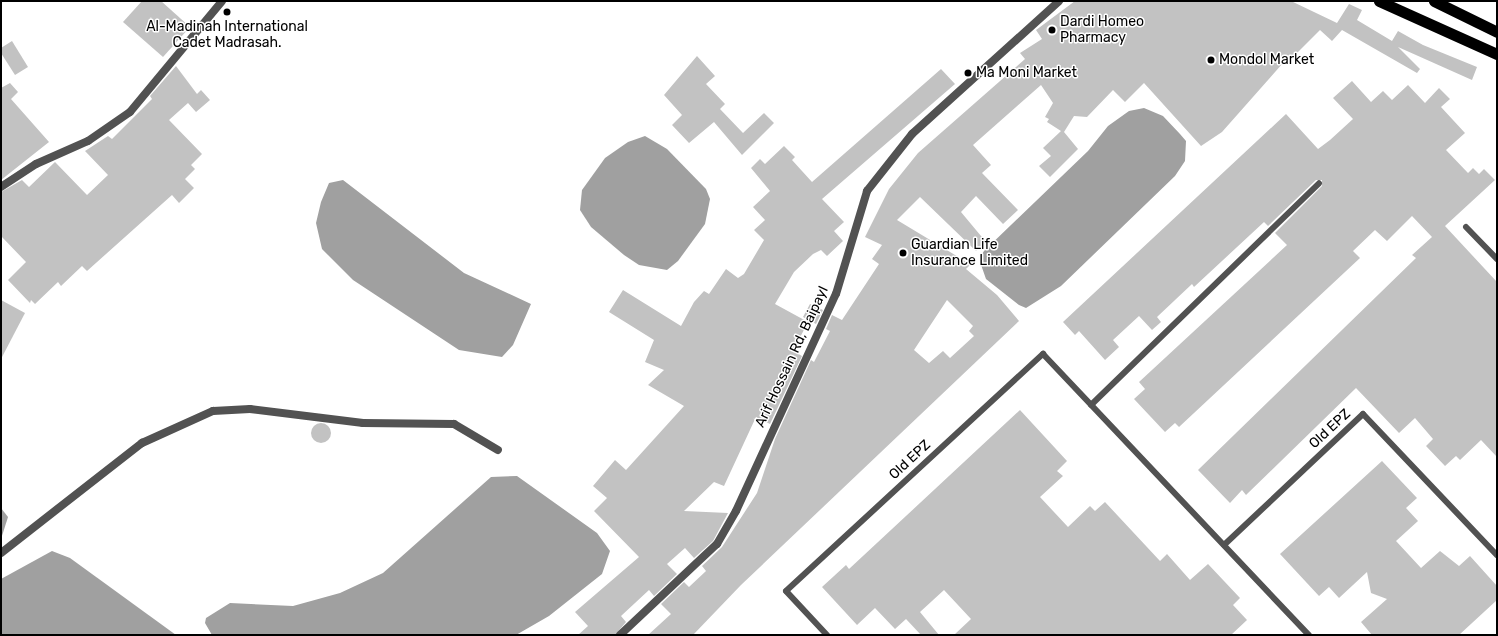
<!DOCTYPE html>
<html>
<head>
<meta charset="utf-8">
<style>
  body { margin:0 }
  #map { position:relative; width:1498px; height:636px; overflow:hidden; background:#fff; font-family:Rubik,sans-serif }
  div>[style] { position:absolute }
  .water>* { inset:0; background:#a0a0a0 }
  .building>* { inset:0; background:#c2c2c2 }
  .round { border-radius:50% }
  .service>* { height:6px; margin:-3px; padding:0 3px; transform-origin:3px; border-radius:3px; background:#525252 }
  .minor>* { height:8px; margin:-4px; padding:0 4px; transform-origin:4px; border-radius:4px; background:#525252 }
  .trunk>* { height:11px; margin:-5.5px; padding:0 5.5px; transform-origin:5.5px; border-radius:5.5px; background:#000 }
  .dots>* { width:11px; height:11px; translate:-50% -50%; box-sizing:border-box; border:2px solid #fff; border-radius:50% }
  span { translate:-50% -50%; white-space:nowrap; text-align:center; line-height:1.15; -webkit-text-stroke:3px #fff; paint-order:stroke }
  .poi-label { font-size:14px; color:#000 }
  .left { translate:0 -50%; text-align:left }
  .street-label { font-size:14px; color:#000 }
  .frame { position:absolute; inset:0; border:2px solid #000; pointer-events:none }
</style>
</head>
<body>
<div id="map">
  <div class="water">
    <i style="clip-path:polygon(1144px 108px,1163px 116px,1180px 134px,1186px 141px,1185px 161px,1175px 176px,1061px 286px,1026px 308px,1019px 305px,986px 279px,979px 259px,984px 251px,1088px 151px,1108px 126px,1129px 111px)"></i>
    <i style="clip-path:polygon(645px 136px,667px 149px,706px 189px,710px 199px,705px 224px,678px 261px,667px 270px,639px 265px,624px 255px,591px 227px,580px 210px,582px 190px,605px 158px,628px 142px)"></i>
    <i style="clip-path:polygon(343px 180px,464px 273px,531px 304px,513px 345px,502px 357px,459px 350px,353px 280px,322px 249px,316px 223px,321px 202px,329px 183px)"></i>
    <i style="clip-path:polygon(517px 476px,597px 533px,610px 551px,602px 574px,549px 616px,516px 635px,212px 635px,205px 623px,206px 618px,230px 603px,293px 606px,340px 593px,383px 573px,491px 477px)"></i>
    <i style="clip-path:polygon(1px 508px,8px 517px,1px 539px)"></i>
    <i style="clip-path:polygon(52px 551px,70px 558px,176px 635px,1px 635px,1px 579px)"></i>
  </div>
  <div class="building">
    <i style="clip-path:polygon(142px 1px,161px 1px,190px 27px,163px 57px,123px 22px)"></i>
    <i style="clip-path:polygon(evenodd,1075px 1px,1291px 1px,1337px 23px,1349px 4px,1362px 10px,1357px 20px,1392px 41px,1398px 31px,1423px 45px,1477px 67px,1472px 80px,1398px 47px,1420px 69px,1417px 73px,1342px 30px,1332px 41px,1320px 30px,1293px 57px,1290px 55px,1222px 132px,1201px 146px,1144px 83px,1125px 102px,1113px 90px,1087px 117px,1074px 116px,1064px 132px,1078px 149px,1050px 177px,1039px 166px,1051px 156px,1043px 148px,1061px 131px,1047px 122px,1049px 119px,1045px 117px,1053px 103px,1041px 85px,973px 145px,991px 165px,982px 173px,1018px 210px,1003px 224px,976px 196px,961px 212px,986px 242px,976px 251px,920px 197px,897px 220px,965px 261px,970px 265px,966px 269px,997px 295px,1019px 321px,741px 585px,693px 635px,648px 635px,671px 614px,661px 604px,684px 582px,689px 587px,706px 571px,702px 566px,722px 547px,757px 493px,775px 439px,811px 360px,814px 362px,830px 331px,826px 329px,832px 315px,842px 320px,879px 264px,872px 259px,882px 245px,865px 237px,889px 189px,918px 153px,1025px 59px,1020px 53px,1042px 39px,1036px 30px,1075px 1px,947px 300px,973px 326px,969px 331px,974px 336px,950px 358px,943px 351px,929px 363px,914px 350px,947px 300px)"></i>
    <i style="clip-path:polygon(12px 41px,28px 67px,15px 75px,1px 53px,1px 48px)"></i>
    <i style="clip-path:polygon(697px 56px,715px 76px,706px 84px,725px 104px,720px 109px,743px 133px,764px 113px,774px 123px,742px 155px,714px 122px,689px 143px,672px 125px,682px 115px,664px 95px)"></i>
    <i style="clip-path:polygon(176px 66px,197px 94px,201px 90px,210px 100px,196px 112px,188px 103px,169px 120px,202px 154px,191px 165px,195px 169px,185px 179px,194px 188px,179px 203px,172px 195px,87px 271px,82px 266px,61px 286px,58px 282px,35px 304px,31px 300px,30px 303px,8px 280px,26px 262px,1px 236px,1px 192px,22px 180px,29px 187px,55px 162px,87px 195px,108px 175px,85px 151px,108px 136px,112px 139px,152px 99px,150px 96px)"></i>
    <i style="clip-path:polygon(941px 69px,955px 84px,822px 199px,844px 222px,834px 231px,843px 241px,827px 256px,821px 250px,813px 254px,794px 272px,775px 304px,808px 322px,793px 351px,802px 356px,770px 424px,756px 417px,724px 486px,714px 482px,684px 511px,728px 513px,713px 541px,694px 558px,685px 548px,667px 564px,677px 574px,654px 596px,649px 590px,621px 616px,626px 622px,615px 635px,578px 635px,588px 626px,575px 612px,639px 557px,594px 511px,607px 498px,593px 486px,615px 460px,626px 470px,684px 406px,648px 385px,664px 370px,645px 362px,654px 340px,609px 312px,623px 290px,681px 326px,694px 302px,704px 291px,709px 294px,726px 269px,738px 278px,744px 274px,764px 240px,754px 230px,765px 220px,753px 207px,770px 191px,751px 168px,760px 159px,765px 164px,784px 146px,795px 157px,792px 160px,812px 182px)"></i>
    <i style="clip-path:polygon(1352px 81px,1371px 102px,1383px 91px,1392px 100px,1408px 85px,1425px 103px,1439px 88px,1450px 99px,1441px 107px,1465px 133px,1446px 150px,1468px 173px,1473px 168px,1479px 174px,1484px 169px,1495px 180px,1445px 226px,1497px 282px,1497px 457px,1481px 440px,1460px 460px,1456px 456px,1445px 466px,1426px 446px,1433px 439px,1415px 418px,1399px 433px,1356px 388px,1246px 495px,1242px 490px,1230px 503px,1198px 470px,1416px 258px,1412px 255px,1432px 237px,1412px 216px,1387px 241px,1375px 230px,1353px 251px,1360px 258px,1179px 427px,1175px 423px,1165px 432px,1134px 399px,1145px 389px,1139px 382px,1287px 245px,1275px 233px,1322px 186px,1322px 180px,1316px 180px,1268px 226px,1264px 222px,1194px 287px,1192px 284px,1157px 317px,1161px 322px,1152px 330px,1139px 316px,1113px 340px,1119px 347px,1105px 360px,1079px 331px,1075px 335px,1063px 322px,1286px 114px,1318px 149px,1330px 140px,1353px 119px,1333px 98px)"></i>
    <i style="clip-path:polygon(10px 83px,18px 92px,11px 99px,49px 142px,1px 180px,1px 88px)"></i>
    <i style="clip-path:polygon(1px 300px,25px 313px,1px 359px)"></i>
    <i style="clip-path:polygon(810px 304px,823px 310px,816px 324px,803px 317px)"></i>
    <i style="clip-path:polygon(1020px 410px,1067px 461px,1057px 471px,1063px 476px,1040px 497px,1068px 527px,1090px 506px,1095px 511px,1105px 502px,1160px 561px,1167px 554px,1190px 580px,1208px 564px,1240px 598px,1233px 605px,1247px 620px,1231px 635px,954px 635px,971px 619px,944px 590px,920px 612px,939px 635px,921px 635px,906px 619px,895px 629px,875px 608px,857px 625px,822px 587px,846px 565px,849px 569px)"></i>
    <i class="round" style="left:311px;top:423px;width:20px;height:20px"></i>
    <i style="clip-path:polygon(1382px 461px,1417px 498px,1406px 508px,1418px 521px,1396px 541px,1421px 568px,1440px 551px,1459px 566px,1470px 556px,1497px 586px,1497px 600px,1459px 635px,1372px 635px,1361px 622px,1387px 599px,1371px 593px,1367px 572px,1339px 598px,1329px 587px,1319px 596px,1280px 554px)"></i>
  </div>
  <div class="service">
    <i style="left:1466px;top:227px;width:45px;rotate:45.9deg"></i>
    <i style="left:1091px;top:405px;width:318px;rotate:-44.2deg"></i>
    <i style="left:1224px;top:545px;width:191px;rotate:-43.3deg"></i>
    <i style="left:1363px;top:414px;width:195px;rotate:46.5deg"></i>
    <i style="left:827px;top:635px;width:60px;rotate:-133deg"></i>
    <i style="left:786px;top:591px;width:350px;rotate:-42.7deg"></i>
    <i style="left:1043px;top:354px;width:387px;rotate:46.6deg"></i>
  </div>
  <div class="minor">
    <i style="left:1px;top:187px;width:42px;rotate:-33.3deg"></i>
    <i style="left:36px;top:164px;width:57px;rotate:-23.9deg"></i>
    <i style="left:88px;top:141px;width:51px;rotate:-34.6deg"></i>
    <i style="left:130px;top:112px;width:144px;rotate:-50.3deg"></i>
    <i style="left:1px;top:553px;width:179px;rotate:-38deg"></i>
    <i style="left:142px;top:443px;width:78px;rotate:-24.3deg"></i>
    <i style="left:213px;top:411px;width:37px;rotate:-3deg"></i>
    <i style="left:250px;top:409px;width:114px;rotate:7.1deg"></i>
    <i style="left:363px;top:423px;width:91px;rotate:0.6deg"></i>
    <i style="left:454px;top:424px;width:51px;rotate:30.6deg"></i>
    <i style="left:620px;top:635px;width:133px;rotate:-43.2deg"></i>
    <i style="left:717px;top:544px;width:38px;rotate:-60deg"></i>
    <i style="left:736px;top:511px;width:239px;rotate:-65.3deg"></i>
    <i style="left:836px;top:294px;width:108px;rotate:-73.2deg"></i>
    <i style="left:867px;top:191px;width:73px;rotate:-51.7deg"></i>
    <i style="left:912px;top:134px;width:198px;rotate:-42.1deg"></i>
  </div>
  <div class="trunk">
    <i style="left:1379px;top:1px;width:129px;rotate:24.2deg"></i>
    <i style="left:1434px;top:1px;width:70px;rotate:26.2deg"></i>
  </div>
  <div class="dots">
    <i style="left:227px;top:12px;background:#000"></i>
    <i style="left:1052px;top:30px;background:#000"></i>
    <i style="left:1211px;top:60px;background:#000"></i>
    <i style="left:968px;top:73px;background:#000"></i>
    <i style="left:903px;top:253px;background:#000"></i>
  </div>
  <div class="poi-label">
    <span class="left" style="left:1060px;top:30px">Dardi Homeo<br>Pharmacy</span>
    <span style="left:227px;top:35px">Al-Madinah International<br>Cadet Madrasah.</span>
    <span class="left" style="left:1219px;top:60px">Mondol Market</span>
    <span class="left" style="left:976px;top:73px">Ma Moni Market</span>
    <span class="left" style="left:911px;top:253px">Guardian Life<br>Insurance Limited</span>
  </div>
  <div class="street-label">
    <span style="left:792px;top:357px;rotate:-65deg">Arif Hossain Rd, Baipayl</span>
    <span style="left:1330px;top:429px;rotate:-43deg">Old EPZ</span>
    <span style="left:910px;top:460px;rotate:-43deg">Old EPZ</span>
  </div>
  <div class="frame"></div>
</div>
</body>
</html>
